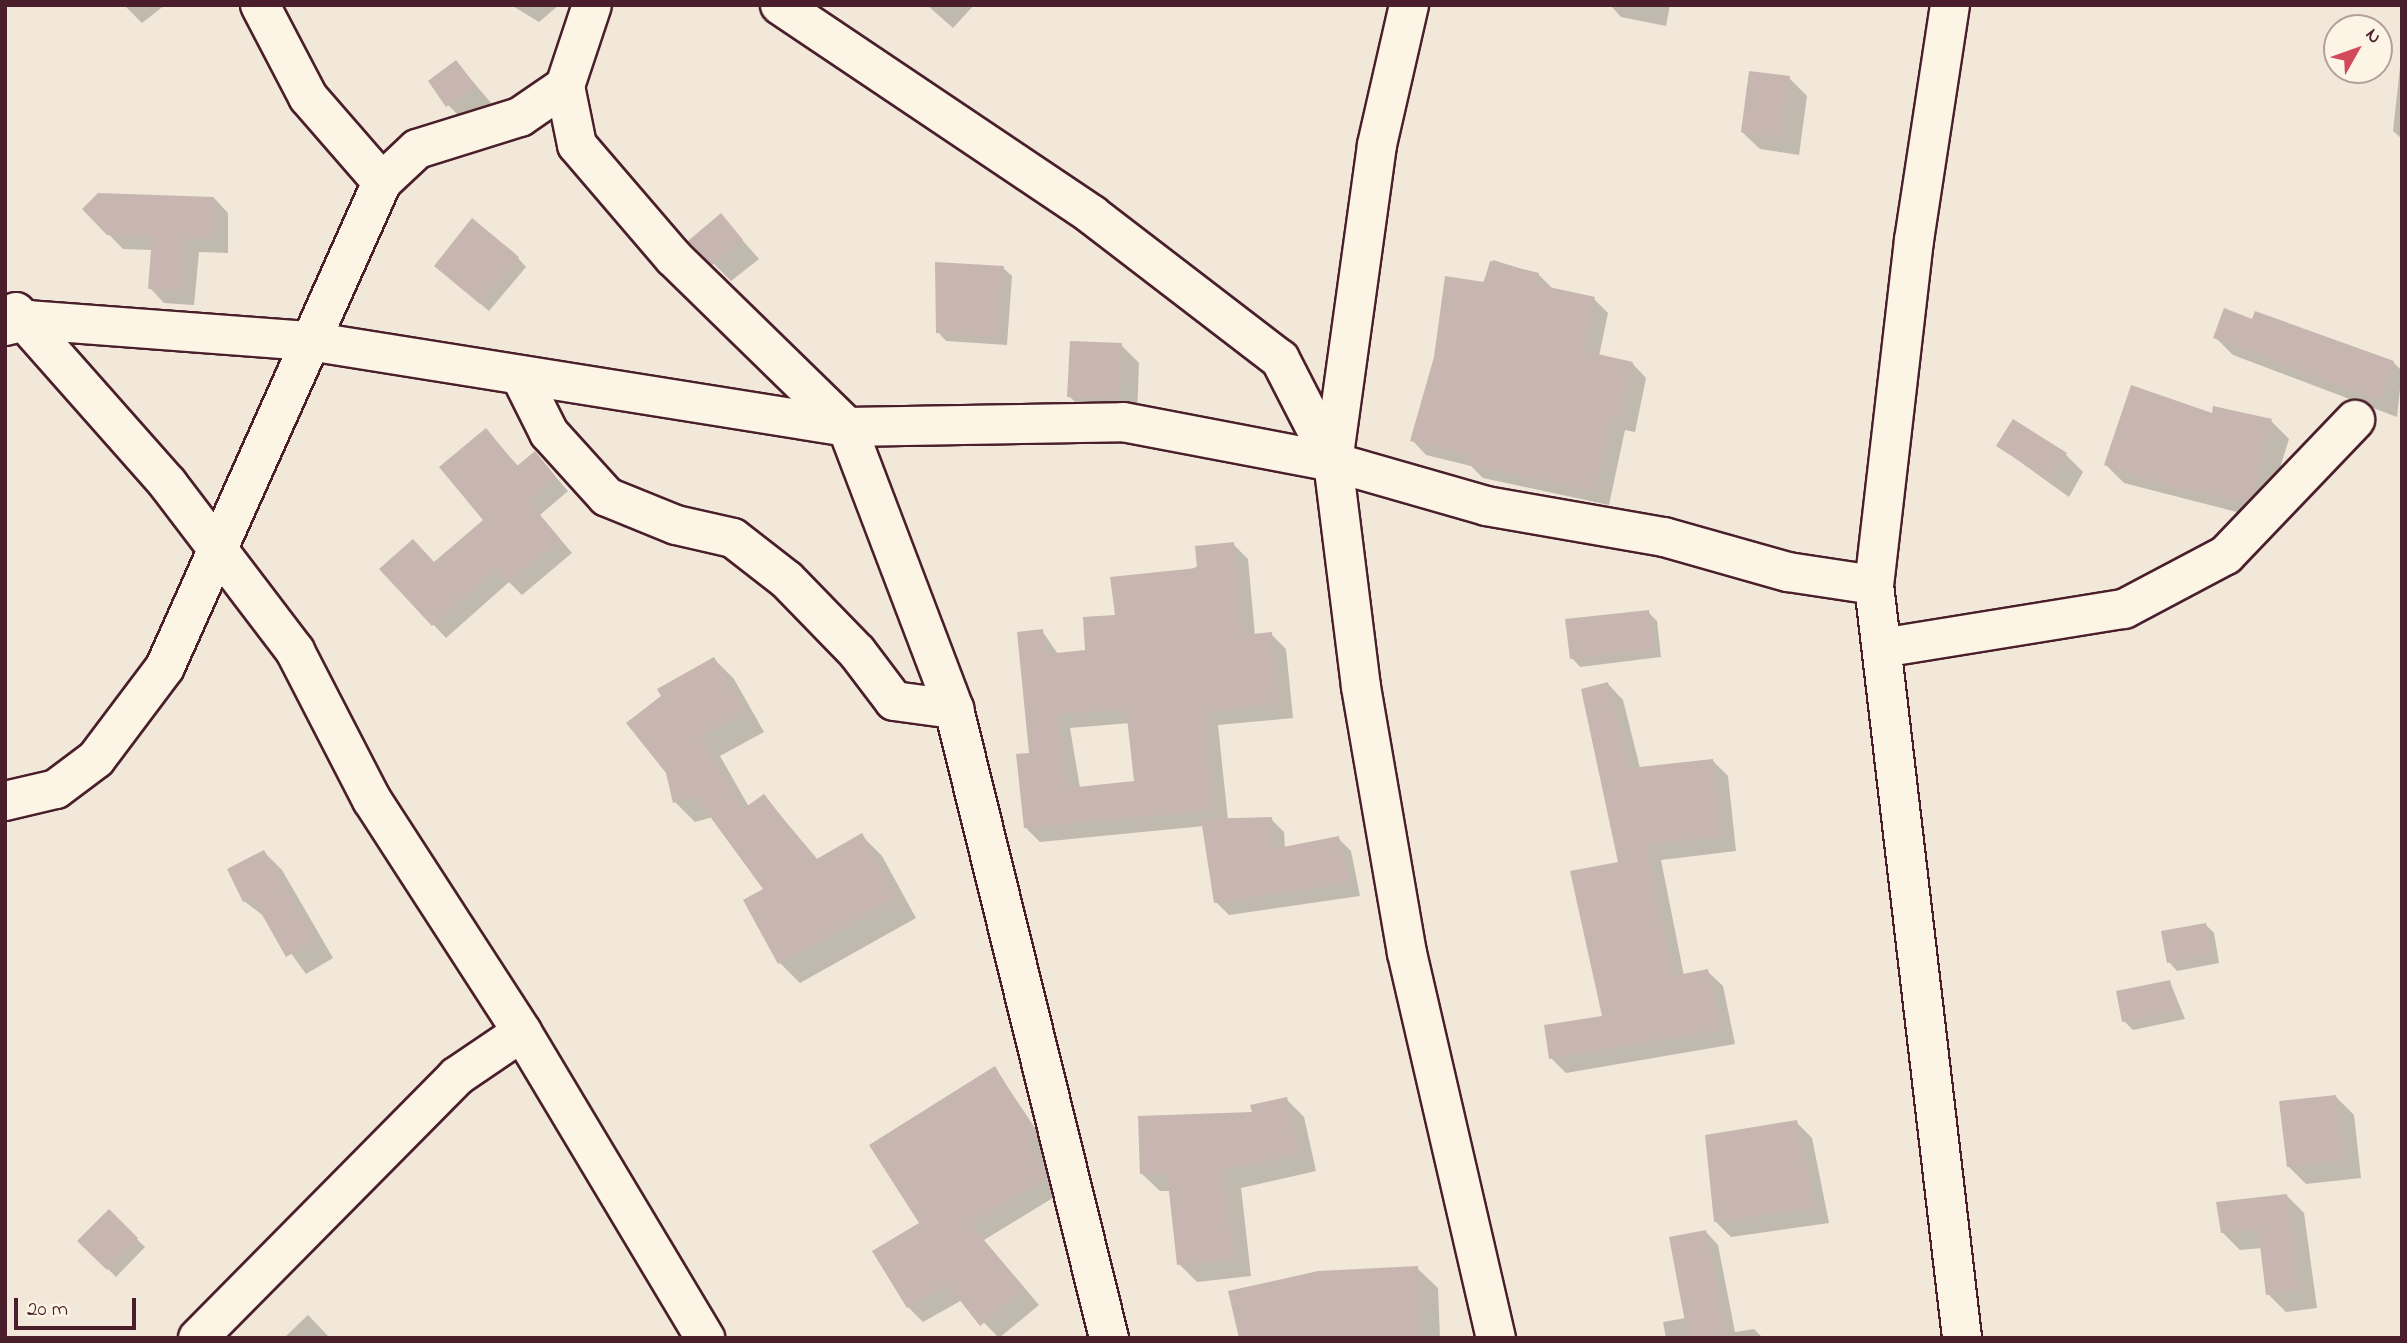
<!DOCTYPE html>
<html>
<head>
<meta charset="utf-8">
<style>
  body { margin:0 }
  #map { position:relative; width:2407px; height:1343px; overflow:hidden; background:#f1e8da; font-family:"Indie Flower",sans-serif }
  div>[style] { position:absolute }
  .shadow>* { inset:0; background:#0003 }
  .building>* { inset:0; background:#c7b6af }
  .roads { filter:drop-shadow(2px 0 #4a1f2b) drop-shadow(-2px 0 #4a1f2b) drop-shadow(0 2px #4a1f2b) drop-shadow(0 -2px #4a1f2b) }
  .minor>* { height:38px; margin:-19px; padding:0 19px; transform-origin:19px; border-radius:19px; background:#fcf5e5 }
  span { translate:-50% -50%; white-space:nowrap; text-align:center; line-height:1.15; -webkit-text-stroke:5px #fcf5e5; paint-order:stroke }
  .frame { position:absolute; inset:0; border:7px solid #4a1f2b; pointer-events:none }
  .north { position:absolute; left:2323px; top:14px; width:70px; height:70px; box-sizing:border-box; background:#fcf5e5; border:2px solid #b59f9b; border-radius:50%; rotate:50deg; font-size:19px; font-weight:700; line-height:28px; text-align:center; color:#4a1f2b }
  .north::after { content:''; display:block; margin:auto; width:24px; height:32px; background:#d1495b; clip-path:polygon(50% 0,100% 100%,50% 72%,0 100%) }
  .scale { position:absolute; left:14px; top:1298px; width:122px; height:32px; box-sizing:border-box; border:4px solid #4a1f2b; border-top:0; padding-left:9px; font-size:21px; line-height:24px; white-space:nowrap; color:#4a1f2b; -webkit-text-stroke:5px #fcf5e5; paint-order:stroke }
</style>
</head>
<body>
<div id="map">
  <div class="shadow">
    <i style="clip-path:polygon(124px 5px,165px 5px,142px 23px)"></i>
    <i style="clip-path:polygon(511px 5px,559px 5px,539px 22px)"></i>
    <i style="clip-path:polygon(927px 5px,974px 5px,953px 28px)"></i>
    <i style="clip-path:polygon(1610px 5px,1670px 5px,1666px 26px,1621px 17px)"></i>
    <i style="clip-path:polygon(2402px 49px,2402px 139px,2393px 131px)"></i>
    <i style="clip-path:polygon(456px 62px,492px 104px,466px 123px,448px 105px)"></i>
    <i style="clip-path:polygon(1789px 78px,1807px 96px,1799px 155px,1760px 149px,1742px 132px)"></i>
    <i style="clip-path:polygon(214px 198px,228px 213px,228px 253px,199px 252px,194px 305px,164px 303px,150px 288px,153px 250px,123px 249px,84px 209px)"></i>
    <i style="clip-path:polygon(721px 216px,759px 259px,731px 281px,691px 241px)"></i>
    <i style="clip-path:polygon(518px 258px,526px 267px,489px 311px,445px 274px)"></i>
    <i style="clip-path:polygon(1493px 260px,1538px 274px,1552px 288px,1594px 299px,1608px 313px,1599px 356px,1632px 363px,1646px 378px,1635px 432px,1625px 430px,1609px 505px,1483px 478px,1471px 466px,1426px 455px,1412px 440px)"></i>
    <i style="clip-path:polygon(1003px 268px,1012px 276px,1007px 345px,946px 341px,938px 332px)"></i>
    <i style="clip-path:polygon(2253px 321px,2393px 362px,2402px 371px,2397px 417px,2233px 355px,2215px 337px)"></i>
    <i style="clip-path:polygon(1121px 345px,1139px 363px,1137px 417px,1087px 414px,1069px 396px)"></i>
    <i style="clip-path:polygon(2213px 415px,2271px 421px,2289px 439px,2264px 519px,2124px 483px,2106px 465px)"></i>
    <i style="clip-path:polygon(486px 430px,519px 467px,547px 467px,568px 491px,540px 515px,572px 553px,522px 595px,509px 582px,446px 638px,382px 569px,434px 564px,486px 520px)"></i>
    <i style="clip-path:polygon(1998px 446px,2066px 455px,2083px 472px,2069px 497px)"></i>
    <i style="clip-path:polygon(evenodd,1233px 544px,1248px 559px,1255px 636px,1271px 634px,1286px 649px,1293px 718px,1218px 725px,1228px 820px,1271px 819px,1284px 832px,1285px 849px,1338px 838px,1351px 851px,1360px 896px,1229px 915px,1216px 902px,1204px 826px,1040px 842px,1025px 827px,1042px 631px,1058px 654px,1087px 652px,1116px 616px,1233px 544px,1130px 723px,1136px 783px,1080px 788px,1070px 728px,1130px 723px)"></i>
    <i style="clip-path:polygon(1648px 612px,1657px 621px,1661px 657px,1580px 667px,1572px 658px)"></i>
    <i style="clip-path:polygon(714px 659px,734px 679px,764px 732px,720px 756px,749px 807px,764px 796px,818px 860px,862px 836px,882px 856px,916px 918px,800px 983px,780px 963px,765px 889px,713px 817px,695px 822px,675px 802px)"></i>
    <i style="clip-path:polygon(1608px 684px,1623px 700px,1640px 768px,1712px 760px,1728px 776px,1736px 851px,1661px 860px,1684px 976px,1707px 971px,1723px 986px,1735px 1044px,1566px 1073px,1551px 1058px,1604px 1017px,1620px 864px)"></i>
    <i style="clip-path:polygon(264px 852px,282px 870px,333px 958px,306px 974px,265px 917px,244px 901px)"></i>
    <i style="clip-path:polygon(2206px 925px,2214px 933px,2219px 963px,2177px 971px,2169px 962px)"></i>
    <i style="clip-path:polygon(2170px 982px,2185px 1019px,2133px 1030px,2124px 1021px)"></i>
    <i style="clip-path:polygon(995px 1068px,1051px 1152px,1042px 1158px,1061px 1193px,984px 1240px,1039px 1305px,999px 1338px,962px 1300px,923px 1322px,908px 1307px,921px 1224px)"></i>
    <i style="clip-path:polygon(2336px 1097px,2354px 1115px,2361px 1178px,2306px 1184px,2288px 1166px)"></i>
    <i style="clip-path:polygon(1286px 1099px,1304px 1117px,1316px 1171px,1241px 1188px,1251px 1276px,1197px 1282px,1179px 1264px,1171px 1191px,1160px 1191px,1142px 1174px)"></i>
    <i style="clip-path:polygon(1796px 1122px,1812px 1138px,1829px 1223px,1731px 1237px,1715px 1221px)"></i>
    <i style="clip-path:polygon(2286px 1195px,2304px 1213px,2317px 1308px,2286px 1312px,2268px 1294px,2262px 1248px,2240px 1250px,2222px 1232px)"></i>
    <i style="clip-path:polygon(109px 1212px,145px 1247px,116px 1277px,80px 1241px)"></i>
    <i style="clip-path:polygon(1706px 1232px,1718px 1245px,1735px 1332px,1754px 1329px,1763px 1338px,1666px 1338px,1663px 1322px,1686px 1318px)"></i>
    <i style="clip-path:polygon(1417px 1268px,1438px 1288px,1440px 1338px,1241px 1338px)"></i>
    <i style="clip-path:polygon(308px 1315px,330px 1338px,284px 1338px)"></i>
  </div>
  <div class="building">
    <i style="clip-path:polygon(456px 60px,476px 86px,446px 107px,428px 81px)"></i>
    <i style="clip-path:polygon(1749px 71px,1790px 76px,1782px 138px,1741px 132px)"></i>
    <i style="clip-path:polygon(98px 193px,214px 197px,214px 239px,185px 238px,180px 291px,148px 289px,152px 237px,107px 235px,82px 209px)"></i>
    <i style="clip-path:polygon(721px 213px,743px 240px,712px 265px,688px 241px)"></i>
    <i style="clip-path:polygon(472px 218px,519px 257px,480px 304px,434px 266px)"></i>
    <i style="clip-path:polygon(1490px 261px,1539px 273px,1535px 284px,1595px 297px,1584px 351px,1633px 362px,1621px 419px,1611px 417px,1595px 492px,1467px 464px,1469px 456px,1410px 441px,1434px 357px,1445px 276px,1484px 282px)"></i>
    <i style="clip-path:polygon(935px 262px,1004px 266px,999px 337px,936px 333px)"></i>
    <i style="clip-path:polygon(2224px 308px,2252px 319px,2255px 311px,2394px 361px,2379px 401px,2213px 338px)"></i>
    <i style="clip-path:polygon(1070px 341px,1122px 343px,1119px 400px,1067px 397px)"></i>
    <i style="clip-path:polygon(2131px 385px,2212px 413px,2213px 406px,2272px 419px,2254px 494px,2246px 502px,2173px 488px,2104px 465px)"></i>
    <i style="clip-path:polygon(2013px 419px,2067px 453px,2050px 480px,1996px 446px)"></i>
    <i style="clip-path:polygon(486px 428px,517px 466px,535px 451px,556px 477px,528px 501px,560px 539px,508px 583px,496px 569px,432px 626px,379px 569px,413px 539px,434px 562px,483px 520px,439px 467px)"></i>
    <i style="clip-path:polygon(evenodd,1234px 542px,1243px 635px,1272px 632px,1279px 704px,1205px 711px,1214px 810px,1024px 828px,1016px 754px,1029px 753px,1017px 632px,1043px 629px,1047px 654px,1085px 650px,1083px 617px,1115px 615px,1110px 577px,1197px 568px,1195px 546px,1234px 542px,1126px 709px,1134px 781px,1068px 788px,1057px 714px,1126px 709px)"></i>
    <i style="clip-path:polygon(1649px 610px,1654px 649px,1570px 659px,1565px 619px)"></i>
    <i style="clip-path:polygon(714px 657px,745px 711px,701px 736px,743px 809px,764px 794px,815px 860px,862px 833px,897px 897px,778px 964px,743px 900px,763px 889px,695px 796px,673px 803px,666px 773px,626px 723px,661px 696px,657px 689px)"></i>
    <i style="clip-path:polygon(1608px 682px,1630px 768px,1713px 759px,1722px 836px,1647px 845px,1673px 976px,1708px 969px,1721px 1029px,1549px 1059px,1544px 1025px,1602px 1016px,1570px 871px,1618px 862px,1581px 689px)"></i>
    <i style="clip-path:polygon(1272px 817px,1273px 849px,1339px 836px,1349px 883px,1214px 903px,1201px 819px)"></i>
    <i style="clip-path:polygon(264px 850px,316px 940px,286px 957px,252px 897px,243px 902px,227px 869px)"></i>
    <i style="clip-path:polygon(2206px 923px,2212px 955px,2167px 963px,2161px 931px)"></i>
    <i style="clip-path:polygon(2170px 980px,2177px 1010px,2122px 1022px,2116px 991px)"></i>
    <i style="clip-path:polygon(995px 1066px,1037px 1137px,1028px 1142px,1047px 1178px,970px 1224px,1025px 1289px,980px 1326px,947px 1284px,907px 1308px,872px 1251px,919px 1223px,869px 1145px)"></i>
    <i style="clip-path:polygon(2336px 1095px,2344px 1160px,2287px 1167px,2279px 1101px)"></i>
    <i style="clip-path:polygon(1287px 1097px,1299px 1153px,1224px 1170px,1234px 1259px,1177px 1265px,1167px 1173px,1140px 1174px,1138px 1116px,1252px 1112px,1250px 1105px)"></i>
    <i style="clip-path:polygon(1797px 1120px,1815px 1208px,1714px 1222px,1705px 1135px)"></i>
    <i style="clip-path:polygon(2287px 1194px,2300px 1290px,2266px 1295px,2258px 1229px,2221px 1233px,2216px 1202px)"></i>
    <i style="clip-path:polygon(109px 1209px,138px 1238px,107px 1270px,77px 1241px)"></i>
    <i style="clip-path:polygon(1706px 1230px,1727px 1338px,1688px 1338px,1669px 1237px)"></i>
    <i style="clip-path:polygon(1418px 1266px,1421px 1338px,1239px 1338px,1228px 1291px,1318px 1271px)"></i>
  </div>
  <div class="roads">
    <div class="minor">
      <i style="left:260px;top:5px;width:104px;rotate:62.4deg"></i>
      <i style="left:308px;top:97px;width:113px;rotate:49deg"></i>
      <i style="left:780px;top:5px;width:376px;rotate:33.9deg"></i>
      <i style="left:1092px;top:215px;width:237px;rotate:37.5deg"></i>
      <i style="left:1280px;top:359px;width:116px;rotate:62.8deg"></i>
      <i style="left:1409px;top:5px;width:144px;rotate:102.9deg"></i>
      <i style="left:1377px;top:145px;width:320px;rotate:97.9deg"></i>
      <i style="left:1333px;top:462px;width:227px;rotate:82.9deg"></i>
      <i style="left:1361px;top:687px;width:270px;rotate:80.2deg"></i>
      <i style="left:1407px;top:953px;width:395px;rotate:77deg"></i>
      <i style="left:1950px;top:5px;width:238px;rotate:98.7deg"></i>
      <i style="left:1914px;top:240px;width:347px;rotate:96.6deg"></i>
      <i style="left:1874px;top:585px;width:758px;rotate:83.33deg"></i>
      <i style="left:565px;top:86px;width:60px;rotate:78.5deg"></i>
      <i style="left:577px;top:145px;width:149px;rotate:49.4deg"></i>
      <i style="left:674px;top:258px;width:242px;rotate:44.3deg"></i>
      <i style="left:847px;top:427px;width:302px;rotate:69.2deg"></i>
      <i style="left:954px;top:709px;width:648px;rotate:76.16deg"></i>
      <i style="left:16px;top:312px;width:230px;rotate:48.5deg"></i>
      <i style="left:168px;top:484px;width:210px;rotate:52.7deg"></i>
      <i style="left:295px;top:651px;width:168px;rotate:62.7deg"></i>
      <i style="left:372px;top:800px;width:276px;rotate:57.1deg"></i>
      <i style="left:522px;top:1032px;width:357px;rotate:59.1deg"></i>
      <i style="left:5px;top:326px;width:25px;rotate:-14deg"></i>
      <i style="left:29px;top:320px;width:281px;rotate:4.3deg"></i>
      <i style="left:309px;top:341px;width:545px;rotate:9.08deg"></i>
      <i style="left:847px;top:427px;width:276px;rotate:-1deg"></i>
      <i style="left:1123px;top:422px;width:214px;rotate:10.8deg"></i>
      <i style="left:1333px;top:462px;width:159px;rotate:16deg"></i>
      <i style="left:1486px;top:506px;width:181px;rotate:9.9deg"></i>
      <i style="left:1664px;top:537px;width:129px;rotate:15.8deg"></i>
      <i style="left:1788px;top:572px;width:87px;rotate:8.6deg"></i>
      <i style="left:520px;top:375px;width:65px;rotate:63.4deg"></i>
      <i style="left:549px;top:433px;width:86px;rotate:47.8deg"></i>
      <i style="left:607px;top:497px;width:74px;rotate:22.1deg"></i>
      <i style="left:676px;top:525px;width:58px;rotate:12.8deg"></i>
      <i style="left:733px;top:538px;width:68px;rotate:37.9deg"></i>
      <i style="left:787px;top:580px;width:100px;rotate:45.8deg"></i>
      <i style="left:857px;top:652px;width:61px;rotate:52.9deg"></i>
      <i style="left:894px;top:701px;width:61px;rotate:7.6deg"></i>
      <i style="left:1882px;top:648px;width:245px;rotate:-9.2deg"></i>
      <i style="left:2124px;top:609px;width:115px;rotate:-27.9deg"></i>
      <i style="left:2226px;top:555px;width:187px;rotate:-46.3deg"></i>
      <i style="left:5px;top:801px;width:52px;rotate:-13.2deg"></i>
      <i style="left:56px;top:789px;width:50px;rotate:-36.9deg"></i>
      <i style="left:96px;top:759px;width:115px;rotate:-53.1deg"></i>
      <i style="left:165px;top:667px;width:531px;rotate:-65.9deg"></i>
      <i style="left:382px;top:182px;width:48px;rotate:-43.3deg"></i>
      <i style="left:417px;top:149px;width:108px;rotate:-17.3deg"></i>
      <i style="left:520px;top:117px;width:55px;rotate:-34.6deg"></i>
      <i style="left:565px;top:86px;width:85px;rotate:-71.6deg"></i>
      <i style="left:198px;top:1338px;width:368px;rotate:-45.3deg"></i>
      <i style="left:457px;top:1076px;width:78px;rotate:-34.1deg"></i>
    </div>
  </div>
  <div class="frame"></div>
  <div class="north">N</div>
  <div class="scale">20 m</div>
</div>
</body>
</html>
